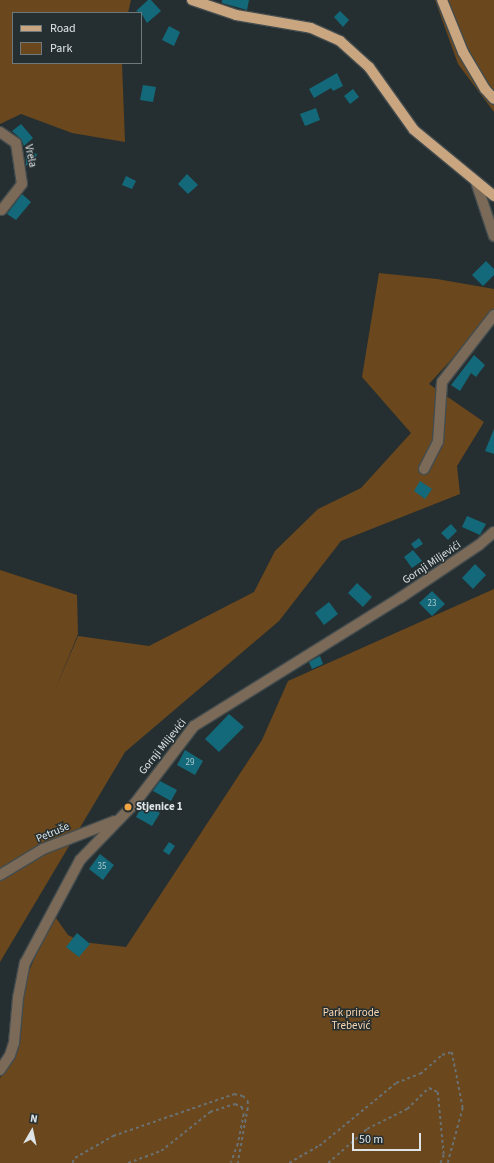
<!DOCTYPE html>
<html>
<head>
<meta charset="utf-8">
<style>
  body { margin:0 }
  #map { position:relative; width:494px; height:1163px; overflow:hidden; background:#252f31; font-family:"Source Sans 3",sans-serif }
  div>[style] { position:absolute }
  .green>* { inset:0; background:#6a471c }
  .building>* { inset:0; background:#136979 }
  .path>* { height:1.5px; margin-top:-0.75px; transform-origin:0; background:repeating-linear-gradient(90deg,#697173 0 3px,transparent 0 6px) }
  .roads { filter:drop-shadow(1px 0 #434c4e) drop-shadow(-1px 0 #434c4e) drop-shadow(0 1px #434c4e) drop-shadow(0 -1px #434c4e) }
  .minor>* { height:10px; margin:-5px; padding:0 5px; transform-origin:5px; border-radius:5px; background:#7c6a58 }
  .major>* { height:10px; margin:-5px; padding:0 5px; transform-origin:5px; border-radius:5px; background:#caa680 }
  .dots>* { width:11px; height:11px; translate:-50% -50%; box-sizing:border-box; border:2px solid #252f31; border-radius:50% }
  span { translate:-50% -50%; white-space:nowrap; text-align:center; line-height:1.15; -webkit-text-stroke:3px #252f31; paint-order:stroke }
  .number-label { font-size:9px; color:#acc6cc }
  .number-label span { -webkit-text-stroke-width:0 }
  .street-label { font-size:11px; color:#dfe5e7 }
  .poi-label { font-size:11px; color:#dfe5e7; font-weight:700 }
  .left { translate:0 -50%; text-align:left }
  .park-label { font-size:11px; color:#fdd8b1 }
  .legend { position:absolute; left:12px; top:12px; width:130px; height:52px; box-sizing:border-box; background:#252f31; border:1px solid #6f787a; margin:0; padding:5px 7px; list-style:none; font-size:12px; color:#dfe5e7 }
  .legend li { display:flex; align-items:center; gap:8px; height:20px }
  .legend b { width:20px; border:1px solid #6f787a }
  .north { position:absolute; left:12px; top:1111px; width:40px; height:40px; -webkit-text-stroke:3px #252f31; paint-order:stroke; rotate:9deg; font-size:11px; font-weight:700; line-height:16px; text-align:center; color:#dfe5e7 }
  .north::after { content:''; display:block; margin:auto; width:14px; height:18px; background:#dfe5e7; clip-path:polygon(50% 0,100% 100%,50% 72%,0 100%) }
  .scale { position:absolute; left:352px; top:1133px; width:69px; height:18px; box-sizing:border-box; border:2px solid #dfe5e7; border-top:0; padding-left:5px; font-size:12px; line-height:14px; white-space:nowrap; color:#dfe5e7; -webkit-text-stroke:3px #252f31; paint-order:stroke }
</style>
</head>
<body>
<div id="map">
  <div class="green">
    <i style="clip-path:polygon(0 0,131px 0,128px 13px,13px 13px,13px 63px,122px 63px,125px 142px,72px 133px,21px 114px,0 124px)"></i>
    <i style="clip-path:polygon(435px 0,494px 0,494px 112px,458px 64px)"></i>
    <i style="clip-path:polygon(379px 273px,437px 279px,494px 289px,494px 313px,429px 384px,484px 422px,457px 466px,460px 494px,341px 541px,279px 621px,125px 752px,0 962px,0 570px,77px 595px,78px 634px,55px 690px,78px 636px,149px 646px,254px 592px,275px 551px,318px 509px,361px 488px,411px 433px,362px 377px)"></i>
    <i style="clip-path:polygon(494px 589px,494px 1163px,0 1163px,0 1078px,17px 1051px,27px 976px,40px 945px,56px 918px,68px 935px,82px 942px,126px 947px,262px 740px,288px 681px)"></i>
  </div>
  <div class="building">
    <i style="clip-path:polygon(148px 0,151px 0,161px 11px,147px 23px,141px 13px,136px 11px)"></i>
    <i style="clip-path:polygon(222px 0,249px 0,247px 10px,222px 3px)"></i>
    <i style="clip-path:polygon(340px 11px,349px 20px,343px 27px,334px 17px)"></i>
    <i style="clip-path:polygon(169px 26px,180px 32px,174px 46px,162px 40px)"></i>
    <i style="clip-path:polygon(337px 73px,343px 86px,333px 91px,331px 88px,314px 98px,309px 89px)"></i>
    <i style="clip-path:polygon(143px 85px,156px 87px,153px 102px,140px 100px)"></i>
    <i style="clip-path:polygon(353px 89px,359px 97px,350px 104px,344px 96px)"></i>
    <i style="clip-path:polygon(316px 108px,320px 120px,305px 126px,300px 114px)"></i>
    <i style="clip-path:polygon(21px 124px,33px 138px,24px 146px,21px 139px,12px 131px)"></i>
    <i style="clip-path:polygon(26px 150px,37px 154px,33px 167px,26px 165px)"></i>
    <i style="clip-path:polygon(187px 174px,198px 185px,188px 194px,178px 184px)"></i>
    <i style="clip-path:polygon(126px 176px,136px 181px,132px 189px,122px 185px)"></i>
    <i style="clip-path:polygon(22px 194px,31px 202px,16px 220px,7px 214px)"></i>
    <i style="clip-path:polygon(486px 261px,494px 269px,494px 275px,483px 286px,472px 275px)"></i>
    <i style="clip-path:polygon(474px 355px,485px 365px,476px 377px,471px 373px,460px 391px,451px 385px)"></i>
    <i style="clip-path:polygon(494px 429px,494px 454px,485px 451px)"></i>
    <i style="clip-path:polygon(420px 481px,432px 489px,425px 499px,414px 491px)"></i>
    <i style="clip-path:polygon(467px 516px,486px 524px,480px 535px,462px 527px)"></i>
    <i style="clip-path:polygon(451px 524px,457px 531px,448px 540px,441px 533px)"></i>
    <i style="clip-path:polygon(419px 538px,423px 544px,415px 549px,411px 544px)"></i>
    <i style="clip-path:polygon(413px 550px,422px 561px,412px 568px,404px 557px)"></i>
    <i style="clip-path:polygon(475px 564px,486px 575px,473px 589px,462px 578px)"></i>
    <i style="clip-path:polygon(357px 583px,372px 597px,363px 607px,348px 593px)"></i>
    <i style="clip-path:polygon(432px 591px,445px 604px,432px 616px,419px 603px)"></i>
    <i style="clip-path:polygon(329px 602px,338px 614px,324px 625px,315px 613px)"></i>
    <i style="clip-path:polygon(320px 656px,323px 664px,312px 669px,309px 662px)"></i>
    <i style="clip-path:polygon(229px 714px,244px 727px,219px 752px,205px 739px)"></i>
    <i style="clip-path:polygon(185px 750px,203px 761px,195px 775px,177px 765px)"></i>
    <i style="clip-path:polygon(160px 781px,177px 790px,171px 801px,153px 791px)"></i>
    <i style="clip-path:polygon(144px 803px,160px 813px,152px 826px,136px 817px)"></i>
    <i style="clip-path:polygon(169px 842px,175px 846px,169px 855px,163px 851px)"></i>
    <i style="clip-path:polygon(100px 854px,114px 865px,103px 880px,89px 869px)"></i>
    <i style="clip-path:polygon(77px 933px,90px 944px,79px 957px,66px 947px)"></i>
  </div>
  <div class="path">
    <i style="left:72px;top:1163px;width:6px;rotate:-59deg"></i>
    <i style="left:75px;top:1158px;width:44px;rotate:-30.1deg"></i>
    <i style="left:113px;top:1136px;width:128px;rotate:-19.1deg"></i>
    <i style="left:234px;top:1094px;width:9px;rotate:13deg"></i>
    <i style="left:243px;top:1096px;width:7px;rotate:45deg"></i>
    <i style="left:248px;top:1101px;width:7px;rotate:90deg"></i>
    <i style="left:248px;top:1108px;width:56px;rotate:100.3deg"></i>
    <i style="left:128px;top:1163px;width:35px;rotate:-20deg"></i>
    <i style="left:161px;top:1151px;width:63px;rotate:-38.5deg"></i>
    <i style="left:210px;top:1112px;width:26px;rotate:-18deg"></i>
    <i style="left:235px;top:1104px;width:8px;rotate:23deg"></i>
    <i style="left:242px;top:1107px;width:7px;rotate:74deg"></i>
    <i style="left:244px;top:1114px;width:31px;rotate:101deg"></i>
    <i style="left:238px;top:1144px;width:20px;rotate:110deg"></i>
    <i style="left:289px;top:1163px;width:34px;rotate:-30deg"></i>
    <i style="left:319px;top:1146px;width:99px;rotate:-39.3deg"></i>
    <i style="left:396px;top:1083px;width:26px;rotate:-21deg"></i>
    <i style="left:420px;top:1074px;width:29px;rotate:-41deg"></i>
    <i style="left:442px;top:1055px;width:10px;rotate:-17deg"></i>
    <i style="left:452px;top:1052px;width:57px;rotate:78.9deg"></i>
    <i style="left:463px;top:1108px;width:57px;rotate:105.3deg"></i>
    <i style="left:328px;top:1163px;width:52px;rotate:-41.1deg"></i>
    <i style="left:367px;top:1129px;width:45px;rotate:-26.6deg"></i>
    <i style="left:407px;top:1109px;width:30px;rotate:-44deg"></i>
    <i style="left:429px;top:1088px;width:10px;rotate:24deg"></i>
    <i style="left:438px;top:1092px;width:63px;rotate:84.6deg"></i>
    <i style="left:444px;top:1155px;width:9px;rotate:111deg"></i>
  </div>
  <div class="roads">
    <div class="minor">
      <i style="left:0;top:132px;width:19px;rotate:35deg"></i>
      <i style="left:16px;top:143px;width:41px;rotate:81.7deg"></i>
      <i style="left:22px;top:184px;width:33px;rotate:128deg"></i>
      <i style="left:476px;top:182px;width:57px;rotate:71.6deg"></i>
      <i style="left:424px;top:469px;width:30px;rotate:-63deg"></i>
      <i style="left:438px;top:442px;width:60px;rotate:-86.2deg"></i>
      <i style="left:442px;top:382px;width:85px;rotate:-52.2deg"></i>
      <i style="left:0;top:875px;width:50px;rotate:-31.2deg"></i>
      <i style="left:43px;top:849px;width:77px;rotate:-21.3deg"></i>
      <i style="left:0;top:1070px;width:18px;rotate:-56deg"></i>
      <i style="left:10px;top:1055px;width:13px;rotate:-72deg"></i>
      <i style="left:14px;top:1043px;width:45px;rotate:-84.9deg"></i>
      <i style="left:18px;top:998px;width:36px;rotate:-79deg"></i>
      <i style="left:25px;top:963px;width:117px;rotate:-61.9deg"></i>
      <i style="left:80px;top:860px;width:79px;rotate:-46deg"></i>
      <i style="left:135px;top:803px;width:97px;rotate:-52.5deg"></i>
      <i style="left:194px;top:726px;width:243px;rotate:-31.9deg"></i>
      <i style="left:400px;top:598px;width:95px;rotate:-33.9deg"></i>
      <i style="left:479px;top:545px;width:20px;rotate:-41deg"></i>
    </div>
    <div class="major">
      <i style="left:192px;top:0;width:46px;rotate:18.8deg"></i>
      <i style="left:236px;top:15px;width:76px;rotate:9.8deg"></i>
      <i style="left:311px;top:28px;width:32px;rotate:24deg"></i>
      <i style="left:340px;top:41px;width:39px;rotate:42deg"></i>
      <i style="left:369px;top:67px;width:77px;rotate:54.5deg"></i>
      <i style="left:414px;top:130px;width:104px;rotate:39.5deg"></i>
      <i style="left:442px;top:0;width:56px;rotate:68deg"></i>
      <i style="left:463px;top:52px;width:43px;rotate:59.3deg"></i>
      <i style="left:485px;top:89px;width:13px;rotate:48deg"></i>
    </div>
  </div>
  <div class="dots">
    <i style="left:128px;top:807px;background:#f3a443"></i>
  </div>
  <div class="number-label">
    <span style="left:432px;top:604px">23</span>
    <span style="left:190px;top:763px">29</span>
    <span style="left:102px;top:867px">35</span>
  </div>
  <div class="street-label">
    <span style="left:30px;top:156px;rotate:78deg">Vrela</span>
    <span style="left:432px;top:563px;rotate:-34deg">Gornji Miljevići</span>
    <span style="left:163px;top:747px;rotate:-51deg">Gornji Miljevići</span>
    <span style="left:53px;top:833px;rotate:-23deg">Petruše</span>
  </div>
  <div class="poi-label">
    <span class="left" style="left:136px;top:807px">Stjenice 1</span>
  </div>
  <div class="park-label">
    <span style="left:351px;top:1020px">Park prirode<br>Trebević</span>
  </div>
  <ul class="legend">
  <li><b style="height:5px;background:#caa680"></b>Road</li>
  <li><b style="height:11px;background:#6a471c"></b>Park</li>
  </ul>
  <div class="north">N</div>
  <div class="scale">50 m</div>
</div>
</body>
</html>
